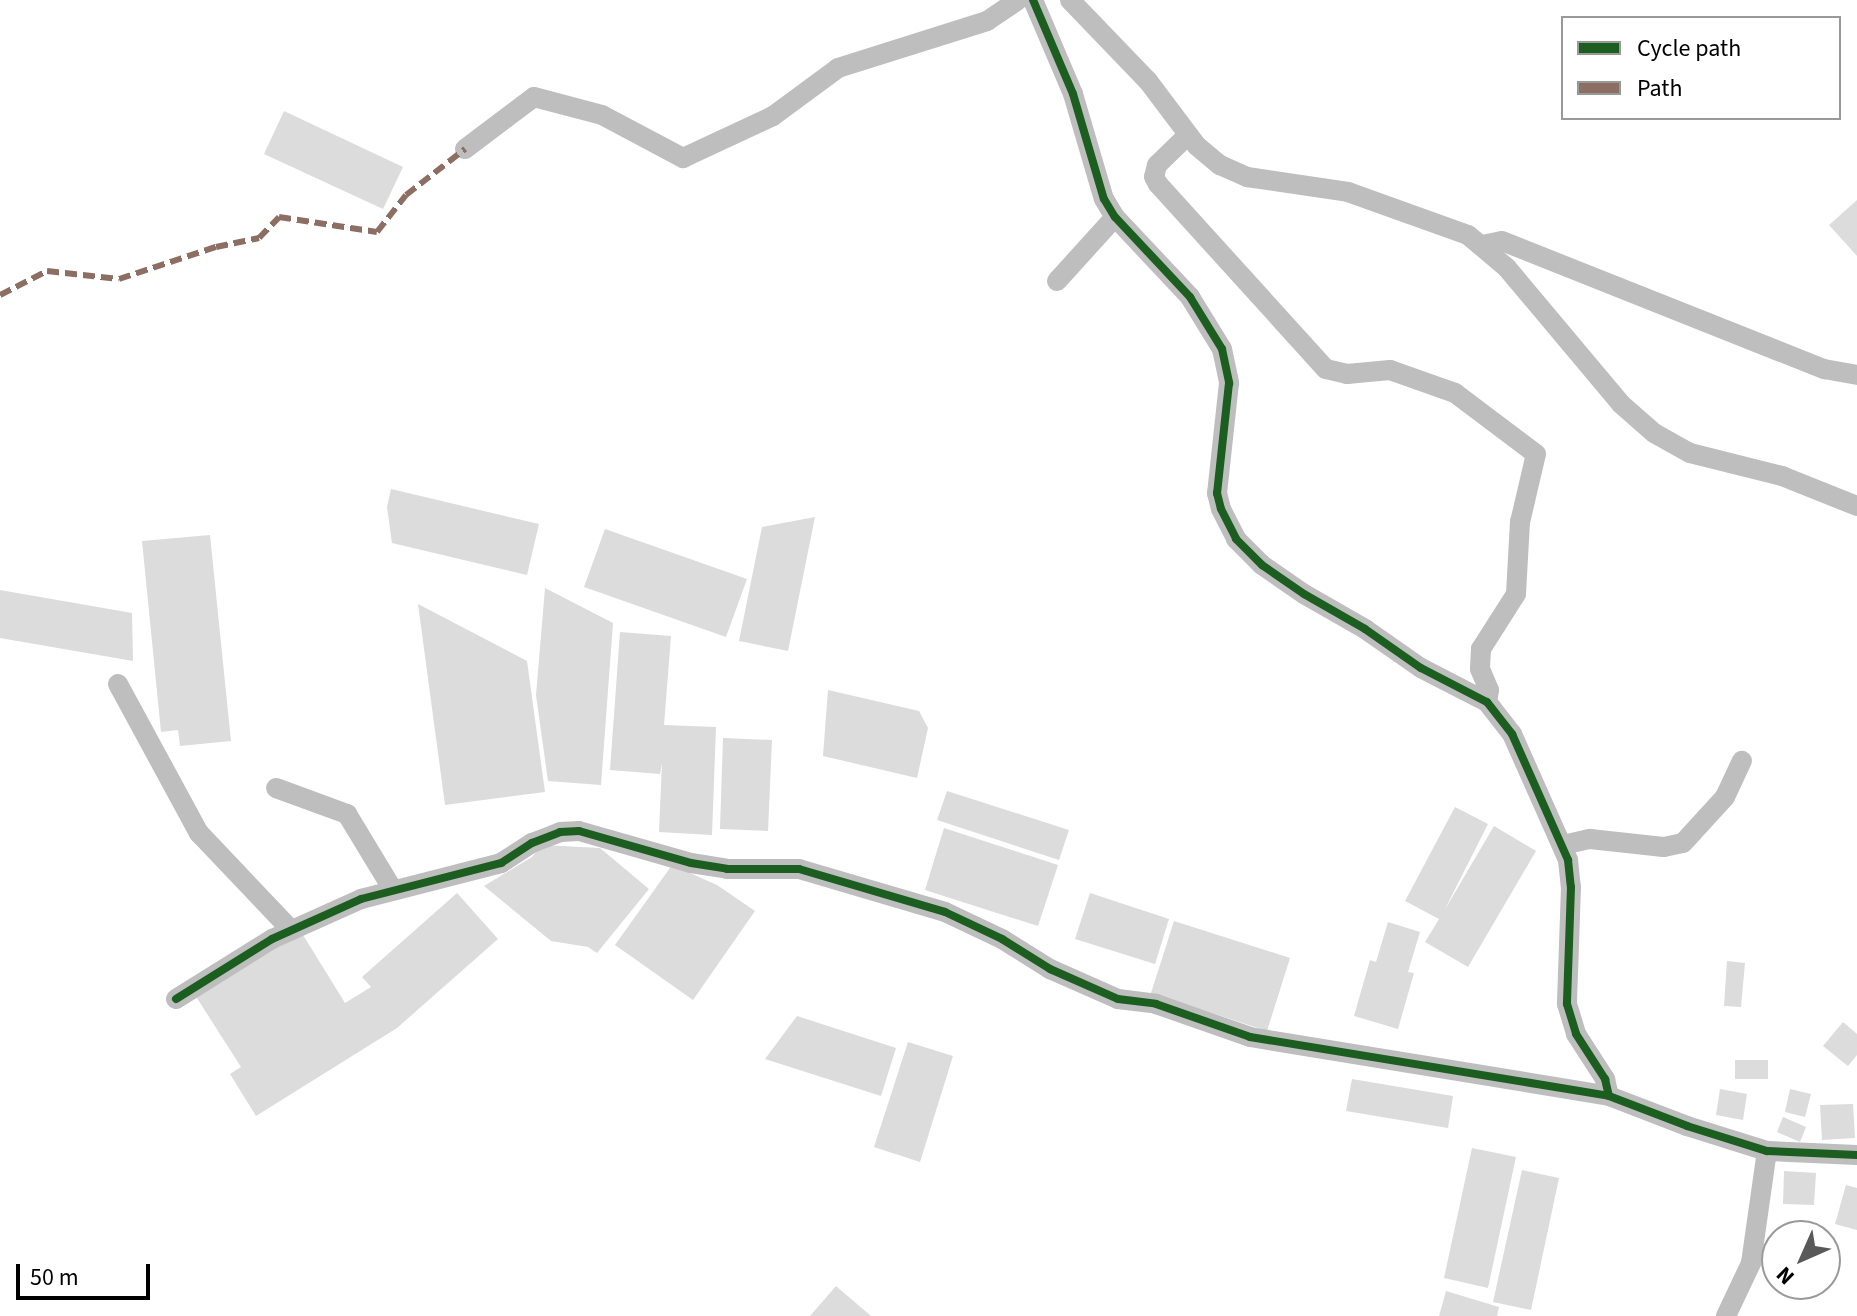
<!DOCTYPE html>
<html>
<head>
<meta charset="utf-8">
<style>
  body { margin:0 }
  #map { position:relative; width:1857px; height:1316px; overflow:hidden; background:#fff; font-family:"Source Sans 3",sans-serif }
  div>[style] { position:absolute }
  .building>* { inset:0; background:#dcdcdc }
  .minor>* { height:20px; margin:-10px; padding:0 10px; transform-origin:10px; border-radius:10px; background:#bebebe }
  .quiet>* { height:6px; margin-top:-3px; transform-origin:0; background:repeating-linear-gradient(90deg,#8d6e63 0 12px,transparent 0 18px) }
  .cycleway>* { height:8px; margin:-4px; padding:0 4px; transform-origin:4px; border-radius:4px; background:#1b5e20 }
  span { translate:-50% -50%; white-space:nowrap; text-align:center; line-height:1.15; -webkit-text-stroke:8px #fff; paint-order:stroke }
  .legend { position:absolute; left:1561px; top:16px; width:280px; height:104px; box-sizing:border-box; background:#fff; border:2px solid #999; margin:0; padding:10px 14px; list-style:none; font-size:24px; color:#000 }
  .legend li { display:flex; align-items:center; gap:16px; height:40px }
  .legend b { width:40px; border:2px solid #999 }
  .north { position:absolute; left:1761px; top:1220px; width:80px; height:80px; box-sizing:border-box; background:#fff; border:2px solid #999; border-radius:50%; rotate:225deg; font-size:22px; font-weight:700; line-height:32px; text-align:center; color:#000 }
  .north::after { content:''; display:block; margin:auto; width:28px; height:36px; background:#595959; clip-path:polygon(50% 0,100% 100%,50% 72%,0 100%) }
  .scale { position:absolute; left:16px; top:1264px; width:134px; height:36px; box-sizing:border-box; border:4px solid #000; border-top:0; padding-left:10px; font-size:24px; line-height:28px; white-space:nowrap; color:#000; -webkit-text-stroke:6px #fff; paint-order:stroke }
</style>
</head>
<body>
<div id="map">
  <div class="building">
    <i style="clip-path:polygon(284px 111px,403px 167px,383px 209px,264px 154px)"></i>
    <i style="clip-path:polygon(1857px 200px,1857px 256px,1829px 225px)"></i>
    <i style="clip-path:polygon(391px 489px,539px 524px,527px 575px,392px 543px,387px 507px)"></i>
    <i style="clip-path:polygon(815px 517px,788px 651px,739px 641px,762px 527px)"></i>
    <i style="clip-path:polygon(605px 529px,747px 579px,726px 637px,584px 587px)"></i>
    <i style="clip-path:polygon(210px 535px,231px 741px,180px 746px,178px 730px,161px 732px,142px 541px)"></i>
    <i style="clip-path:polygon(545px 588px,613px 623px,601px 785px,548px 781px,536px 695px)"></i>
    <i style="clip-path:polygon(0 590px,132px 613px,133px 661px,0 638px)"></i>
    <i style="clip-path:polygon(418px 604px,527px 661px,545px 792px,445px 805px)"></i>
    <i style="clip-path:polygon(620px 632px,671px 636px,664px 725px,716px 727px,712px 835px,659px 832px,662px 763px,660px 774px,610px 770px)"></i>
    <i style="clip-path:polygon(828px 690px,919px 711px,928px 728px,917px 778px,823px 756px)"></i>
    <i style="clip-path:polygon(723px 738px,772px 740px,768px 831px,720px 829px)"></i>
    <i style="clip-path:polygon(947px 791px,1069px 830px,1059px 860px,937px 820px)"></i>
    <i style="clip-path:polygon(1455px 807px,1488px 824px,1444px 911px,1494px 826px,1536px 851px,1468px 967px,1425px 942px,1439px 919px,1405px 901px)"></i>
    <i style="clip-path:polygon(944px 828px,1058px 865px,1038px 926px,925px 890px)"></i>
    <i style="clip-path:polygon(542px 845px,600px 848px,649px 889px,597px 953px,588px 947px,551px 941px,484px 886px,532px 857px)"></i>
    <i style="clip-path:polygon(672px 865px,717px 885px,755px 911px,693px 1000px,615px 945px)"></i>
    <i style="clip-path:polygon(457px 893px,498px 939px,397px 1028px,256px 1116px,230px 1074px,241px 1067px,195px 995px,300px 930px,345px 1003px,371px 987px,362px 977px)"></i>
    <i style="clip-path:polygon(1090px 893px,1169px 919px,1155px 964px,1075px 939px)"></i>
    <i style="clip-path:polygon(1174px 921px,1290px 958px,1267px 1031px,1151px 993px)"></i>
    <i style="clip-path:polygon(1388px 922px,1420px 932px,1408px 972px,1414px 973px,1398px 1029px,1354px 1016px,1370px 960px,1376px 962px)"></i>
    <i style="clip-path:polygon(1727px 961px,1745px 963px,1741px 1007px,1724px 1006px)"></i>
    <i style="clip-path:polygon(797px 1016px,896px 1048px,881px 1096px,765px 1059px)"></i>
    <i style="clip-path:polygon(1843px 1022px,1857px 1034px,1857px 1055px,1848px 1066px,1823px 1046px)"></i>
    <i style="clip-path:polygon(908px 1042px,953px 1056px,920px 1162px,874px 1147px)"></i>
    <i style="clip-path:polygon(1735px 1060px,1768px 1060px,1768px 1079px,1735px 1079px)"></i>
    <i style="clip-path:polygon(1352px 1079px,1453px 1096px,1448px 1128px,1346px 1111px)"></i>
    <i style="clip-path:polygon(1720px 1089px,1747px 1094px,1743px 1120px,1716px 1115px)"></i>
    <i style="clip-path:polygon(1790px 1089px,1811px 1094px,1805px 1117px,1785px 1112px)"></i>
    <i style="clip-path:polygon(1853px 1104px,1855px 1138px,1822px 1140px,1820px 1105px)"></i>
    <i style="clip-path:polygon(1783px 1117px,1806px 1127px,1800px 1142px,1777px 1132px)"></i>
    <i style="clip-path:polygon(1472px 1148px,1516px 1157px,1488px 1288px,1444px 1278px)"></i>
    <i style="clip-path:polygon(1522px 1170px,1559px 1178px,1531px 1310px,1493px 1302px)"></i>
    <i style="clip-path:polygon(1784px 1171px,1816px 1173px,1814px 1205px,1783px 1204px)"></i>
    <i style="clip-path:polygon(1846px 1185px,1857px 1188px,1857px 1230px,1835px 1224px)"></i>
    <i style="clip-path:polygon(836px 1286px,871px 1316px,810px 1316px)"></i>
    <i style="clip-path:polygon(1446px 1291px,1499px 1307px,1497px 1316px,1439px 1316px)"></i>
  </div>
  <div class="minor">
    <i style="left:1033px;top:0;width:102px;rotate:66.9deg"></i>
    <i style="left:1073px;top:94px;width:109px;rotate:73.6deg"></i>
    <i style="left:1104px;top:199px;width:21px;rotate:59deg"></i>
    <i style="left:1115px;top:217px;width:110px;rotate:46.8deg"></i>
    <i style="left:1190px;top:297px;width:61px;rotate:58.4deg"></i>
    <i style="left:1222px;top:349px;width:35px;rotate:78deg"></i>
    <i style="left:1229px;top:383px;width:111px;rotate:96.2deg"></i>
    <i style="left:1217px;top:493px;width:16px;rotate:76deg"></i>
    <i style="left:1221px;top:509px;width:34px;rotate:63deg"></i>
    <i style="left:1236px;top:539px;width:37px;rotate:45deg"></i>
    <i style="left:1262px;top:565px;width:51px;rotate:34.6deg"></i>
    <i style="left:1304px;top:594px;width:70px;rotate:29.8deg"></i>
    <i style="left:1365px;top:629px;width:68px;rotate:34.9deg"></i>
    <i style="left:1421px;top:668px;width:74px;rotate:27.3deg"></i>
    <i style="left:1487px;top:702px;width:41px;rotate:52deg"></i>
    <i style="left:1512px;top:734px;width:138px;rotate:66deg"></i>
    <i style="left:1568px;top:860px;width:27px;rotate:84deg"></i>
    <i style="left:1571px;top:887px;width:117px;rotate:92deg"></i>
    <i style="left:1567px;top:1004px;width:31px;rotate:73deg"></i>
    <i style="left:1576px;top:1034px;width:54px;rotate:57.2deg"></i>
    <i style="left:1605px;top:1079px;width:17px;rotate:77deg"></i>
    <i style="left:1070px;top:0;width:112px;rotate:46.1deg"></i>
    <i style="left:1148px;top:81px;width:81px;rotate:53deg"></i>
    <i style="left:1197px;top:146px;width:30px;rotate:40deg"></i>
    <i style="left:1220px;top:165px;width:30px;rotate:24deg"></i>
    <i style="left:1247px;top:177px;width:102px;rotate:8.4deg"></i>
    <i style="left:1348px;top:192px;width:127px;rotate:19.7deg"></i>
    <i style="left:1468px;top:235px;width:51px;rotate:40.2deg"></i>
    <i style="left:1507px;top:268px;width:177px;rotate:50deg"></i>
    <i style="left:1621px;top:404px;width:44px;rotate:41.3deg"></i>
    <i style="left:1654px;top:433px;width:41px;rotate:29.1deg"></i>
    <i style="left:1690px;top:453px;width:95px;rotate:14deg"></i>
    <i style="left:1782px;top:476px;width:81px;rotate:21.8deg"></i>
    <i style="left:1188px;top:135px;width:43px;rotate:135.9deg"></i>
    <i style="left:1157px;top:165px;width:12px;rotate:104deg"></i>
    <i style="left:1154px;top:177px;width:8px;rotate:60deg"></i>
    <i style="left:1158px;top:184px;width:250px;rotate:47.8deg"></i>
    <i style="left:1326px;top:369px;width:22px;rotate:13deg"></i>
    <i style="left:1347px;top:374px;width:43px;rotate:-5.3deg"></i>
    <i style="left:1390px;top:370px;width:69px;rotate:19.5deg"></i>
    <i style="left:1455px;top:393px;width:101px;rotate:37deg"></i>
    <i style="left:1536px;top:454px;width:70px;rotate:103.2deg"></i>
    <i style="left:1520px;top:522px;width:72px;rotate:93.2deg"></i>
    <i style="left:1516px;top:594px;width:65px;rotate:122.5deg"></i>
    <i style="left:1481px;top:649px;width:20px;rotate:93deg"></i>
    <i style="left:1480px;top:669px;width:23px;rotate:67deg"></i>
    <i style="left:1489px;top:690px;width:12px;rotate:99deg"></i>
    <i style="left:465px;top:149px;width:86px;rotate:-37deg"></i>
    <i style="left:534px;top:97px;width:70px;rotate:14.8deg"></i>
    <i style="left:602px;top:115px;width:92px;rotate:28deg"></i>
    <i style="left:683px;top:158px;width:99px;rotate:-25deg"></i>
    <i style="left:773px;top:116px;width:81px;rotate:-36.4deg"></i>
    <i style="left:838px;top:68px;width:156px;rotate:-17.5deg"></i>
    <i style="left:987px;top:21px;width:37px;rotate:-34deg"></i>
    <i style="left:1482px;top:245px;width:20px;rotate:-11deg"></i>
    <i style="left:1502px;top:241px;width:347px;rotate:21.7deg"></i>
    <i style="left:1824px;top:369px;width:34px;rotate:10deg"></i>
    <i style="left:1057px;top:281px;width:86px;rotate:-47.8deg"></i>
    <i style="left:118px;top:684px;width:170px;rotate:61.5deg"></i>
    <i style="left:199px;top:833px;width:134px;rotate:46.5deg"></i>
    <i style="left:276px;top:788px;width:76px;rotate:20.1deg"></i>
    <i style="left:347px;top:814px;width:89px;rotate:58.8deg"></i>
    <i style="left:1563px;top:845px;width:28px;rotate:-13deg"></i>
    <i style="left:1590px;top:839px;width:74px;rotate:6.2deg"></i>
    <i style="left:1664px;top:847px;width:19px;rotate:-12deg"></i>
    <i style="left:1683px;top:843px;width:62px;rotate:-47.6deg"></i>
    <i style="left:1725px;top:797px;width:40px;rotate:-65deg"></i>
    <i style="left:176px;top:999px;width:113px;rotate:-32deg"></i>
    <i style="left:272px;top:939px;width:98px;rotate:-24.2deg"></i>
    <i style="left:361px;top:899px;width:145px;rotate:-14.4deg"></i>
    <i style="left:501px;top:863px;width:37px;rotate:-33deg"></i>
    <i style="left:532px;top:843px;width:30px;rotate:-21deg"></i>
    <i style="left:560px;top:832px;width:19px;rotate:-3deg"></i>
    <i style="left:579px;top:831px;width:116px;rotate:15.9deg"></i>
    <i style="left:691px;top:863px;width:36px;rotate:9deg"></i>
    <i style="left:727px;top:869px;width:72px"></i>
    <i style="left:799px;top:869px;width:152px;rotate:16.4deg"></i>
    <i style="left:945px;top:912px;width:63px;rotate:25.3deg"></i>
    <i style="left:1002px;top:939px;width:57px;rotate:32deg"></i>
    <i style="left:1050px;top:969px;width:74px;rotate:23.8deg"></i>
    <i style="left:1118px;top:999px;width:38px;rotate:7deg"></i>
    <i style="left:1156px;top:1004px;width:100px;rotate:19.3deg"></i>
    <i style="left:1250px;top:1037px;width:364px;rotate:9.3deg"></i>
    <i style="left:1609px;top:1096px;width:84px;rotate:21deg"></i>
    <i style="left:1687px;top:1126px;width:84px;rotate:17.4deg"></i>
    <i style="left:1767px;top:1151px;width:90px;rotate:2.5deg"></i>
    <i style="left:1726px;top:1316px;width:59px;rotate:-64.7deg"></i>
    <i style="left:1751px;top:1263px;width:113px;rotate:-81.9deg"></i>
  </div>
  <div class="quiet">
    <i style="left:0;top:295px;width:53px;rotate:-27.1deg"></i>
    <i style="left:47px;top:271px;width:72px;rotate:6.3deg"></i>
    <i style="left:119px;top:279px;width:102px;rotate:-18.3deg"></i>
    <i style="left:216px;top:247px;width:44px;rotate:-11.8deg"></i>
    <i style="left:259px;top:238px;width:29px;rotate:-46deg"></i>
    <i style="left:279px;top:217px;width:99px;rotate:8.7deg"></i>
    <i style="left:377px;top:232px;width:47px;rotate:-51.9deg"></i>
    <i style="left:406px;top:195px;width:75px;rotate:-37.9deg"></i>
  </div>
  <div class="cycleway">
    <i style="left:1033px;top:0;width:102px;rotate:66.9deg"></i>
    <i style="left:1073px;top:94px;width:109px;rotate:73.6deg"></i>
    <i style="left:1104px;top:199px;width:21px;rotate:59deg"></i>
    <i style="left:1115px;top:217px;width:110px;rotate:46.8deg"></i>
    <i style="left:1190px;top:297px;width:61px;rotate:58.4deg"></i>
    <i style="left:1222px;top:349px;width:35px;rotate:78deg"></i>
    <i style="left:1229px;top:383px;width:111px;rotate:96.2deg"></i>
    <i style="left:1217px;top:493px;width:16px;rotate:76deg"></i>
    <i style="left:1221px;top:509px;width:34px;rotate:63deg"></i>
    <i style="left:1236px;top:539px;width:37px;rotate:45deg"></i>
    <i style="left:1262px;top:565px;width:51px;rotate:34.6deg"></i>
    <i style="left:1304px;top:594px;width:70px;rotate:29.8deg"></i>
    <i style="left:1365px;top:629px;width:68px;rotate:34.9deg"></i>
    <i style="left:1421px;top:668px;width:74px;rotate:27.3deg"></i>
    <i style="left:1487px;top:702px;width:41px;rotate:52deg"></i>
    <i style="left:1512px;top:734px;width:138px;rotate:66deg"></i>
    <i style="left:1568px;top:860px;width:27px;rotate:84deg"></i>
    <i style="left:1571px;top:887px;width:117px;rotate:92deg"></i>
    <i style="left:1567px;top:1004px;width:31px;rotate:73deg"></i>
    <i style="left:1576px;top:1034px;width:54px;rotate:57.2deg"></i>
    <i style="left:1605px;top:1079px;width:17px;rotate:77deg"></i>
    <i style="left:176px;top:999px;width:113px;rotate:-32deg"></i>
    <i style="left:272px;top:939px;width:98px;rotate:-24.2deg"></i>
    <i style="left:361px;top:899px;width:145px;rotate:-14.4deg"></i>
    <i style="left:501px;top:863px;width:37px;rotate:-33deg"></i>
    <i style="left:532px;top:843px;width:30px;rotate:-21deg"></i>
    <i style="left:560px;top:832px;width:19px;rotate:-3deg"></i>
    <i style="left:579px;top:831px;width:116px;rotate:15.9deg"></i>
    <i style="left:691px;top:863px;width:36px;rotate:9deg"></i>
    <i style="left:727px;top:869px;width:72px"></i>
    <i style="left:799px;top:869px;width:152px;rotate:16.4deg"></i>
    <i style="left:945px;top:912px;width:63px;rotate:25.3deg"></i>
    <i style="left:1002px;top:939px;width:57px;rotate:32deg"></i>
    <i style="left:1050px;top:969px;width:74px;rotate:23.8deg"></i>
    <i style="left:1118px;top:999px;width:38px;rotate:7deg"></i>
    <i style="left:1156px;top:1004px;width:100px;rotate:19.3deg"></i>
    <i style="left:1250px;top:1037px;width:364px;rotate:9.3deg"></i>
    <i style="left:1609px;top:1096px;width:84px;rotate:21deg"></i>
    <i style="left:1687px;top:1126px;width:84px;rotate:17.4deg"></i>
    <i style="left:1767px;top:1151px;width:90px;rotate:2.5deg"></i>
  </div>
  <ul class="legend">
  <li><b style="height:10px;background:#1b5e20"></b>Cycle path</li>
  <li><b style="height:10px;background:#8d6e63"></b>Path</li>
  </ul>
  <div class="north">N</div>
  <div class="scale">50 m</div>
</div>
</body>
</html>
